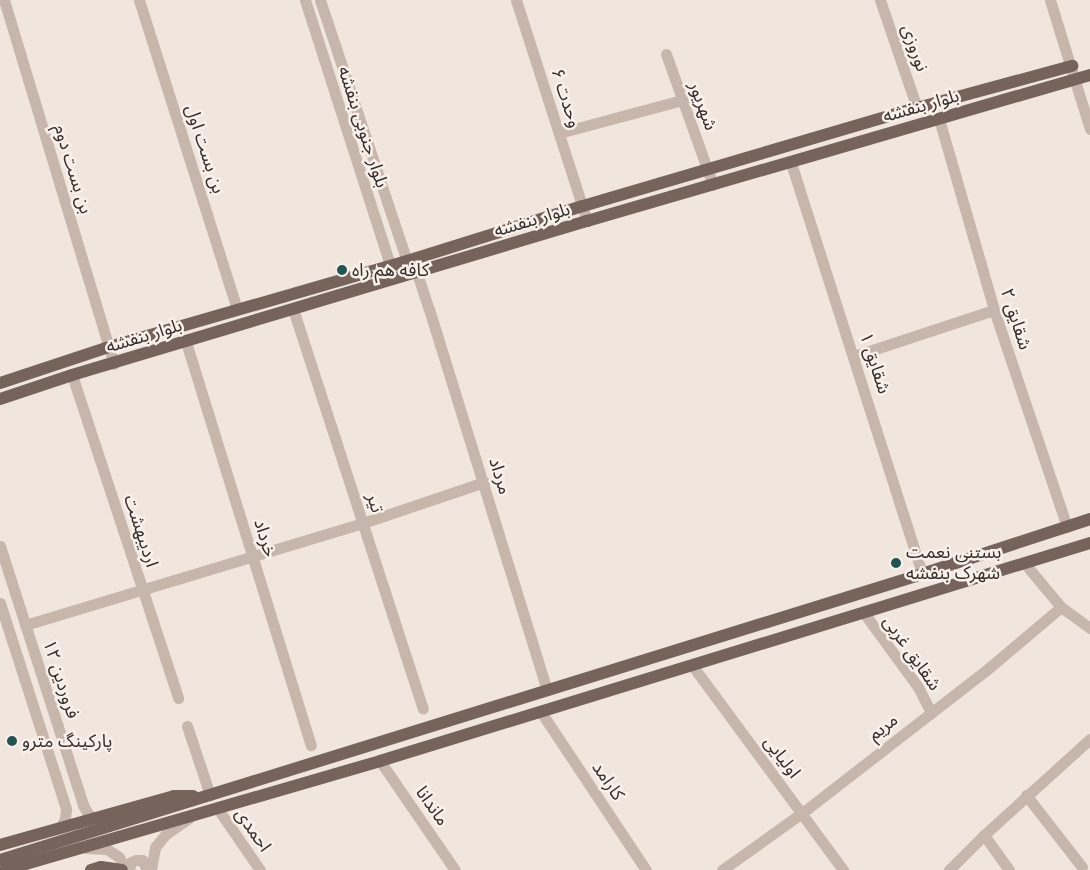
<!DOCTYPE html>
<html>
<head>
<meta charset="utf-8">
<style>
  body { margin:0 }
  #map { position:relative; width:1090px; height:870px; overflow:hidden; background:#f0e6de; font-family:Montserrat,"Noto Sans Arabic",sans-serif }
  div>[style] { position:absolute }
  .minor>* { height:11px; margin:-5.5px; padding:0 5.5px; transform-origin:5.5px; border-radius:5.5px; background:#c7b6ab }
  .major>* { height:12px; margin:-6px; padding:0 6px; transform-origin:6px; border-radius:6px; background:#76635c }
  .dots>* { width:14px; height:14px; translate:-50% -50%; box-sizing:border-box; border:2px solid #f8f0ea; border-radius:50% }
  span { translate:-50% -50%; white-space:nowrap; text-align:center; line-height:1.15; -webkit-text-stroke:5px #f8f0ea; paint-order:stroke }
  .street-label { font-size:18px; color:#362c29 }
  .poi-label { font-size:18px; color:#362c29 }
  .left { translate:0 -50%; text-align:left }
</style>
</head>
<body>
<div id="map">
  <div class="minor">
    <i style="left:4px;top:0;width:380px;rotate:73.2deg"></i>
    <i style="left:139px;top:0;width:324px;rotate:72.4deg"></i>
    <i style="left:305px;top:0;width:288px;rotate:72.2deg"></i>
    <i style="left:320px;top:0;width:275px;rotate:71.6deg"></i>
    <i style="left:407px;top:261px;width:16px;rotate:50deg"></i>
    <i style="left:417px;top:273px;width:38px;rotate:72deg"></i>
    <i style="left:429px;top:309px;width:399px;rotate:72.8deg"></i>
    <i style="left:516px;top:0;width:232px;rotate:72.2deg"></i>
    <i style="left:880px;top:0;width:114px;rotate:71.1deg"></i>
    <i style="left:1050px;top:0;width:135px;rotate:72.8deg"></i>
    <i style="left:666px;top:54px;width:139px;rotate:70.3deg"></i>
    <i style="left:939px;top:119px;width:199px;rotate:73.9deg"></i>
    <i style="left:994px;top:310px;width:229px;rotate:71.4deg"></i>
    <i style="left:559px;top:133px;width:127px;rotate:-15deg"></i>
    <i style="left:791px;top:163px;width:431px;rotate:72.3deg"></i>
    <i style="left:293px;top:309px;width:420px;rotate:72deg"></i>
    <i style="left:186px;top:342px;width:422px;rotate:72.8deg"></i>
    <i style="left:854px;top:356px;width:147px;rotate:-18.2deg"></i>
    <i style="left:72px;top:375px;width:340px;rotate:71.8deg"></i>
    <i style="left:0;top:546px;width:272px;rotate:72.2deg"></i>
    <i style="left:83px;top:805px;width:10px;rotate:61deg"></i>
    <i style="left:88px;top:814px;width:7px;rotate:34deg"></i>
    <i style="left:1026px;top:565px;width:55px;rotate:50.2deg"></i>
    <i style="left:1061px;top:607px;width:36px;rotate:36deg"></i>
    <i style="left:0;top:603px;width:216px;rotate:72.2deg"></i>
    <i style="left:66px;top:809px;width:10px;rotate:96deg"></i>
    <i style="left:65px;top:819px;width:10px;rotate:119deg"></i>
    <i style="left:864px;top:613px;width:92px;rotate:53.9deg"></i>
    <i style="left:918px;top:687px;width:29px;rotate:63deg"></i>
    <i style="left:25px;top:625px;width:353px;rotate:-16.8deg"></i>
    <i style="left:363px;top:523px;width:128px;rotate:-18.7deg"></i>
    <i style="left:692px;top:665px;width:255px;rotate:53.6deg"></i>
    <i style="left:541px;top:712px;width:190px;rotate:56.4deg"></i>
    <i style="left:187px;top:726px;width:73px;rotate:71.6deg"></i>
    <i style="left:380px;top:761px;width:132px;rotate:55.5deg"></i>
    <i style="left:1026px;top:795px;width:91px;rotate:52.1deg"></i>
    <i style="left:218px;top:809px;width:74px;rotate:55.5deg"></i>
    <i style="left:984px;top:835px;width:43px;rotate:54.5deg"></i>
    <i style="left:86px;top:848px;width:21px;rotate:3deg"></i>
    <i style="left:107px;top:849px;width:14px;rotate:34deg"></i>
    <i style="left:119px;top:857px;width:15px;rotate:62deg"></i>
    <i style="left:129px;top:870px;width:8px;rotate:-76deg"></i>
    <i style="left:131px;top:862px;width:5px;rotate:-22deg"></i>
    <i style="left:136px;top:860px;width:6px"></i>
    <i style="left:142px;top:860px;width:11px;rotate:63deg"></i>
    <i style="left:151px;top:870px;width:23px;rotate:-80deg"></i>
    <i style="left:155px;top:847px;width:17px;rotate:-50deg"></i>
    <i style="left:166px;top:834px;width:28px;rotate:-35deg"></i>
    <i style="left:722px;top:870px;width:98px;rotate:-35.5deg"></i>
    <i style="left:802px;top:813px;width:238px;rotate:-37.8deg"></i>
    <i style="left:990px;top:667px;width:93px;rotate:-40.2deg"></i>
    <i style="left:949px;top:870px;width:49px;rotate:-45deg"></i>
    <i style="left:984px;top:835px;width:143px;rotate:-42.2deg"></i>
  </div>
  <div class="major">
    <i style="left:0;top:383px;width:115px;rotate:-18.3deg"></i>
    <i style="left:109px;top:347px;width:310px;rotate:-16.1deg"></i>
    <i style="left:407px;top:261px;width:184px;rotate:-17.4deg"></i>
    <i style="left:583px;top:206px;width:348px;rotate:-16.4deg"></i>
    <i style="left:917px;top:108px;width:161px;rotate:-15.2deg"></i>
    <i style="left:0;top:399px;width:76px;rotate:-18.4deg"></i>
    <i style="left:72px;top:375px;width:538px;rotate:-16.65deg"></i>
    <i style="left:587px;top:221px;width:524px;rotate:-16.19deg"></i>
    <i style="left:0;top:845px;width:181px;rotate:-15.7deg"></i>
    <i style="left:174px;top:796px;width:19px"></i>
    <i style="left:0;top:860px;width:965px;rotate:-17.23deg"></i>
    <i style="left:922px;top:574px;width:177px;rotate:-18.1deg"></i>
    <i style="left:5px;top:870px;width:391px;rotate:-16.2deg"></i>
    <i style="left:380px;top:761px;width:743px;rotate:-17.07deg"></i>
    <i style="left:91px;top:870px;width:10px;rotate:-17deg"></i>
    <i style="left:101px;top:867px;width:21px;rotate:8deg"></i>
  </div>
  <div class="dots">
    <i style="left:342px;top:270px;background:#235352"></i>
    <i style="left:896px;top:563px;background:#235352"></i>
    <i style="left:12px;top:741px;background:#235352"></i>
  </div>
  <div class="street-label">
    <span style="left:915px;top:48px;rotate:71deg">نوروزی</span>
    <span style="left:566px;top:98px;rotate:72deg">وحدت ۶</span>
    <span style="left:703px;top:106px;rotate:70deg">شهریور</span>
    <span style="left:921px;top:106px;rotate:-16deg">بلوار بنفشه</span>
    <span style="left:363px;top:127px;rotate:72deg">بلوار جنوبی بنفشه</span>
    <span style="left:205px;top:149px;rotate:72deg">بن بست اول</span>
    <span style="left:73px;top:169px;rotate:73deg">بن بست دوم</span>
    <span style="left:532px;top:220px;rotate:-17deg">بلوار بنفشه</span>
    <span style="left:1016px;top:319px;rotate:72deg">شقایق ۲</span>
    <span style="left:144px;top:336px;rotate:-17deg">بلوار بنفشه</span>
    <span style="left:875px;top:363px;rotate:72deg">شقایق ۱</span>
    <span style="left:500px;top:476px;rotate:73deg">مرداد</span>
    <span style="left:375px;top:503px;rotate:72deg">تیر</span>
    <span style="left:141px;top:531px;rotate:72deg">اردیبهشت</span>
    <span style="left:265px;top:538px;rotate:73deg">خرداد</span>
    <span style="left:912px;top:653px;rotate:55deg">شقایق غربی</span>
    <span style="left:61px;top:679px;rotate:72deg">فروردین ۱۲</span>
    <span style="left:883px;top:727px;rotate:-37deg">مریم</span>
    <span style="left:782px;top:757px;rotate:53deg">اولیایی</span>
    <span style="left:608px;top:781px;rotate:56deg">کارامد</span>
    <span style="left:432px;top:806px;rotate:55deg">ماندانا</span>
    <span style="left:253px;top:830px;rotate:55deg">احمدی</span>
  </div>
  <div class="poi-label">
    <span class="left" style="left:352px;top:270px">کافه هم راه</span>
    <span class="left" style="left:906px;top:563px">بستنی نعمت<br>شهرک بنفشه</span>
    <span class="left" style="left:22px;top:741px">پارکینگ مترو</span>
  </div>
</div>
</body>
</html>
